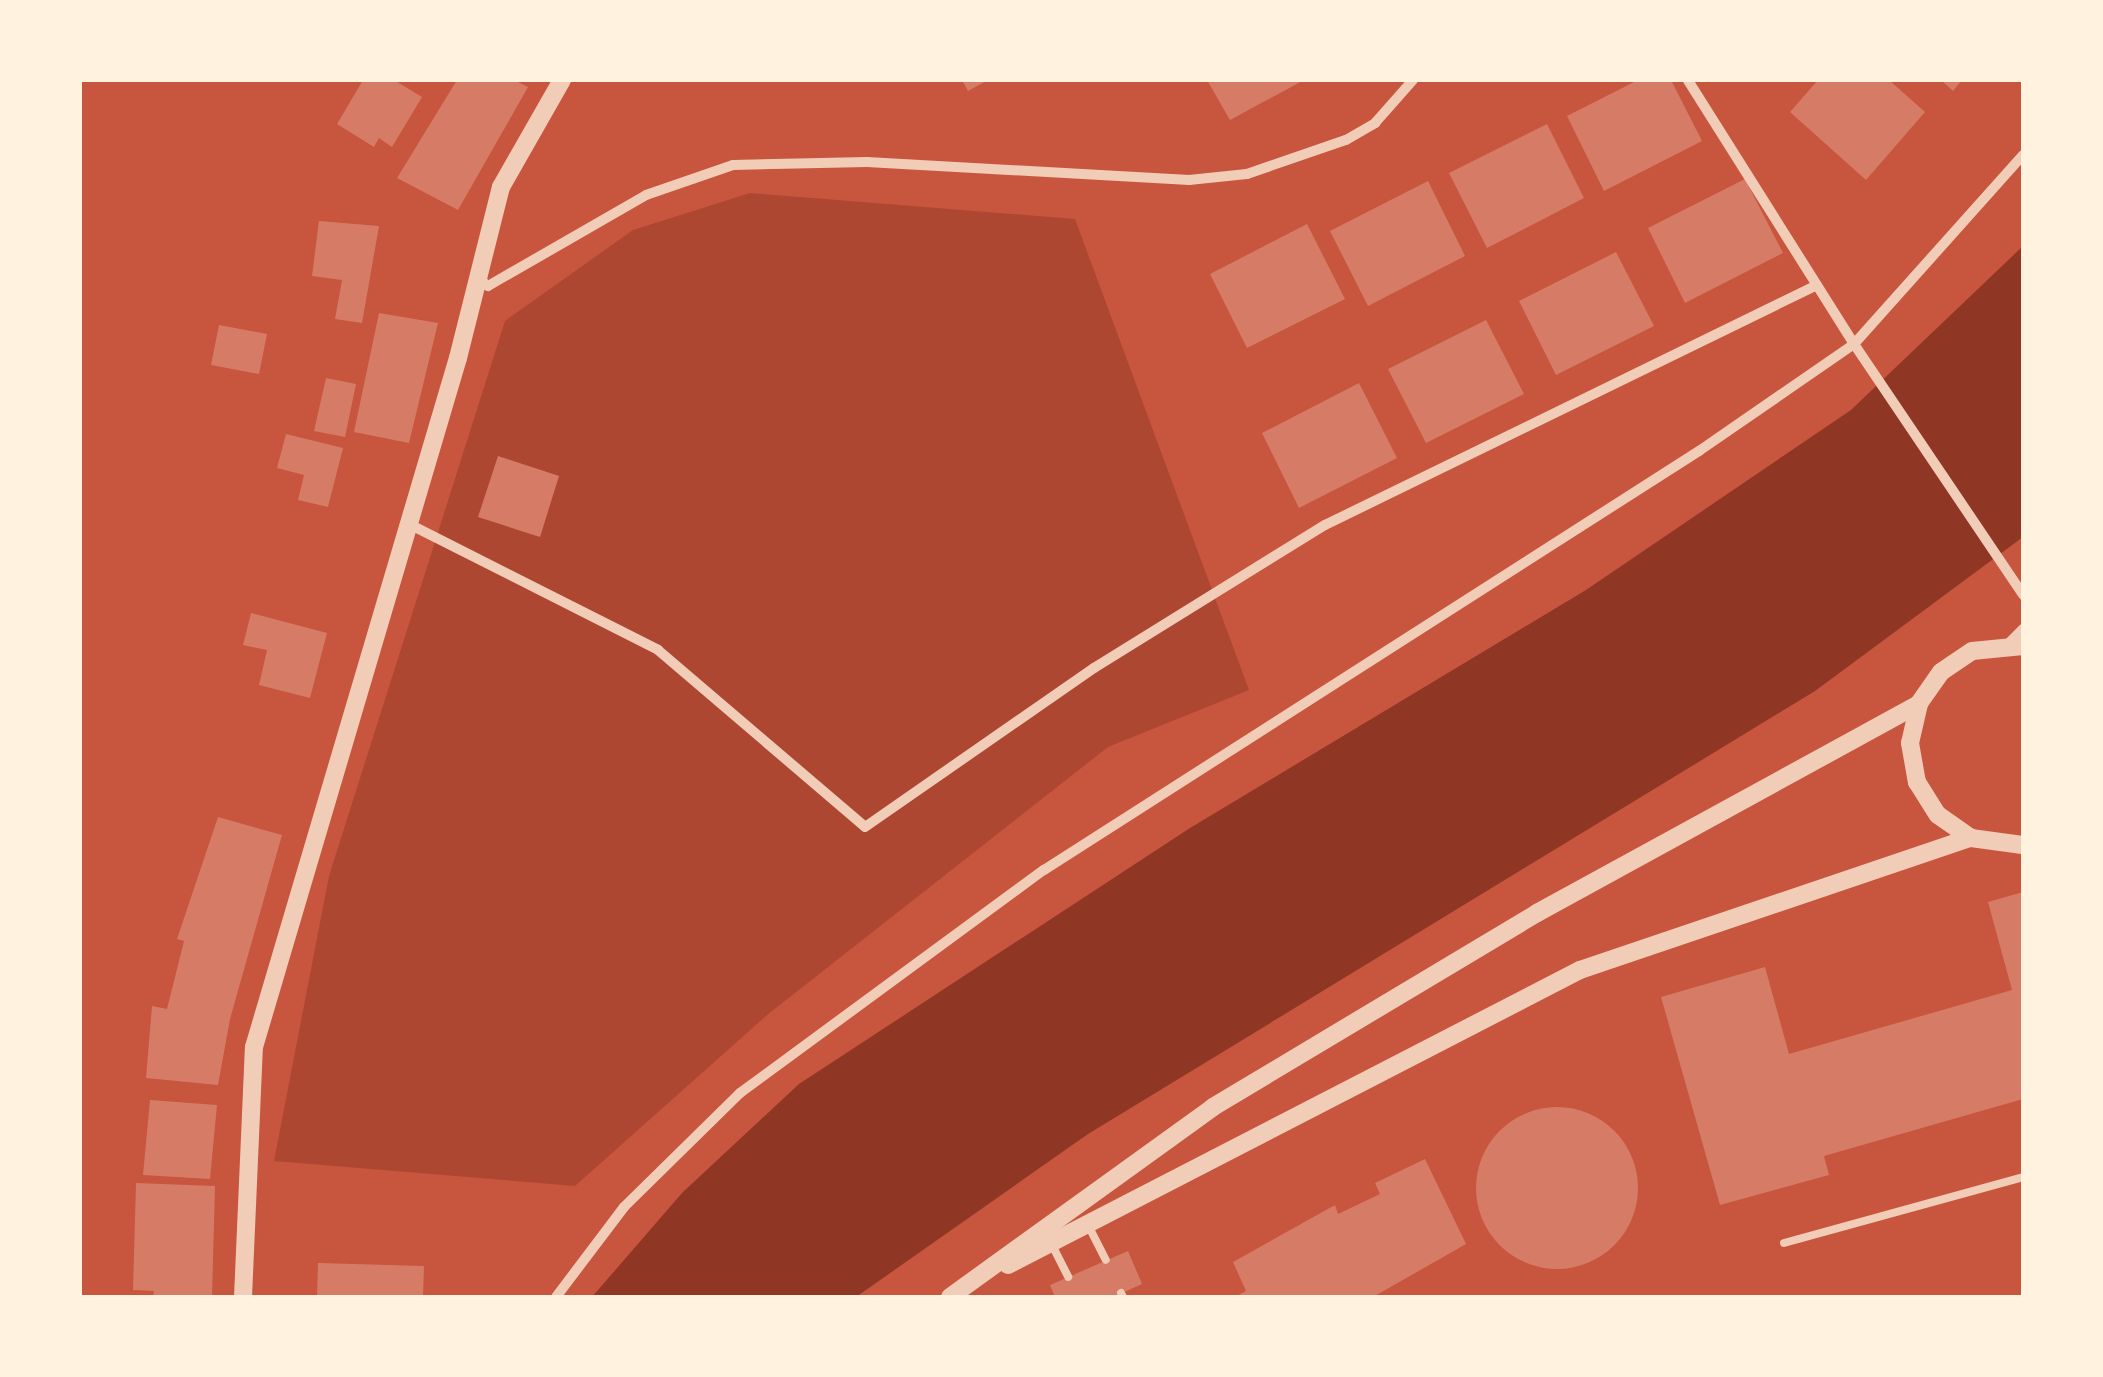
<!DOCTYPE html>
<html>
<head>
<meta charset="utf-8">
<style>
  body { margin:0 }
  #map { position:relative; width:2103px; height:1377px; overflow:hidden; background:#c8553d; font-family:Ubuntu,sans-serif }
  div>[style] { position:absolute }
  .green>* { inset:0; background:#ae4732 }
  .water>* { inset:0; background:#8f3625 }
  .building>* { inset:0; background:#d67c66 }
  .round { border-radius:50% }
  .service>* { height:8px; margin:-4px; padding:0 4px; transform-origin:4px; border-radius:4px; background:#f1ccb7 }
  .minor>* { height:10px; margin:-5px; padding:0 5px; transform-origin:5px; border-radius:5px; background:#f1ccb7 }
  .tertiary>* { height:18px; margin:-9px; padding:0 9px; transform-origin:9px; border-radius:9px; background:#f1ccb7 }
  span { translate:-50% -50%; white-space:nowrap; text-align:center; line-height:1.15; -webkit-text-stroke:8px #fff3e0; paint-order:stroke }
  .frame { position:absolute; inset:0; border:82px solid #fff3e0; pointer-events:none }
</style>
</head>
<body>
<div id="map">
  <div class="green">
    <i style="clip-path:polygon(750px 193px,1075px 219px,1249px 690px,1108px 747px,767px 1015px,575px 1186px,274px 1161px,329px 876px,505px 321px,633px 230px)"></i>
  </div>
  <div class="water">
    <i style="clip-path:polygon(2023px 246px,2023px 537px,1815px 691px,1088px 1134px,856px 1297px,592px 1297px,682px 1193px,799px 1084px,1190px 828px,1586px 590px,1851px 410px)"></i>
  </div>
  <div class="building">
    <i style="clip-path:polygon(363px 80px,394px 80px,422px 97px,392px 147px,379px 138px,374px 147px,337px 124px)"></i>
    <i style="clip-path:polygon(457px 80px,514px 80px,528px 87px,458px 210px,397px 178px)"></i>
    <i style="clip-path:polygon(962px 80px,988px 80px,968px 91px)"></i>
    <i style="clip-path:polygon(1207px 80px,1304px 80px,1230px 120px)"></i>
    <i style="clip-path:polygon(1638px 80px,1671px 80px,1702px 141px,1604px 191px,1567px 116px)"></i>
    <i style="clip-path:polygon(1818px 80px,1889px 80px,1925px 112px,1866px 180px,1790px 112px)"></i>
    <i style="clip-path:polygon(1941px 80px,1962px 80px,1953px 91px)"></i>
    <i style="clip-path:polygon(1547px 124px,1584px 198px,1487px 248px,1449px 173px)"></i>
    <i style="clip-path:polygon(1745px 179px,1783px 253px,1685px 303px,1648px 228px)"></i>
    <i style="clip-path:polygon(1428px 181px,1465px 256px,1368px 306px,1330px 231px)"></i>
    <i style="clip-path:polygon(319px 221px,379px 226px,362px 323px,335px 319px,342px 280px,312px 276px)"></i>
    <i style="clip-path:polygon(1307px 224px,1345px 299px,1247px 348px,1210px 274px)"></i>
    <i style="clip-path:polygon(1616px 252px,1654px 326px,1556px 375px,1519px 301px)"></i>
    <i style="clip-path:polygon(379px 313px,438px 323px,409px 443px,354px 432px)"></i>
    <i style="clip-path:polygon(1486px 320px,1524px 394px,1426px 443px,1388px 369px)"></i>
    <i style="clip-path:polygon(219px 325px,267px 334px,259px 374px,211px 365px)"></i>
    <i style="clip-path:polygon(326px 378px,356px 384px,345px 437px,314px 431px)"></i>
    <i style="clip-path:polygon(1359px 383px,1397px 458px,1299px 508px,1262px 433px)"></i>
    <i style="clip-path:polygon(286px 434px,343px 448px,328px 507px,298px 500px,304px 475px,277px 468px)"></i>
    <i style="clip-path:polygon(498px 456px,559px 476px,540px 537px,478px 517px)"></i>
    <i style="clip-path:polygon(251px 613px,327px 633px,310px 698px,259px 685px,267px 650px,243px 645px)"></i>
    <i style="clip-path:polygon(218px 817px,282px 835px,230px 1019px,218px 1085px,146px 1078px,152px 1006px,167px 1009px,184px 941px,177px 939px)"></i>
    <i style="clip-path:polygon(2023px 892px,2023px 1099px,1824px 1156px,1829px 1175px,1720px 1205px,1661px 997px,1765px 967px,1789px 1054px,2012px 990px,1988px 902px)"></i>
    <i style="clip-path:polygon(150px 1100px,217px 1105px,210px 1179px,143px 1175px)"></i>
    <i class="round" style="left:1476px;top:1107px;width:162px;height:162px"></i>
    <i style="clip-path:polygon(1425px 1159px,1466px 1244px,1373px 1297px,1235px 1297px,1246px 1291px,1233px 1262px,1335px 1205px,1338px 1214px,1380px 1194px,1375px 1183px)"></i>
    <i style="clip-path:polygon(136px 1183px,215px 1186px,212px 1297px,153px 1297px,154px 1291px,133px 1290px)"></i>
    <i style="clip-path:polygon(1128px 1251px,1142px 1284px,1113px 1297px,1055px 1297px,1050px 1285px)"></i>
    <i style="clip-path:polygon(318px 1263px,424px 1266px,423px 1297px,317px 1297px)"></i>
  </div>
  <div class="service">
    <i style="left:1088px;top:1225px;width:39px;rotate:63deg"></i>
    <i style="left:1051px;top:1243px;width:38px;rotate:63deg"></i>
    <i style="left:1784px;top:1243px;width:248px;rotate:-15.4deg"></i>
    <i style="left:1121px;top:1293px;width:4px;rotate:63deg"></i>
  </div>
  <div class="minor">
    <i style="left:2023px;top:155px;width:254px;rotate:131.8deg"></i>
    <i style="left:1854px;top:344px;width:303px;rotate:56deg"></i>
    <i style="left:478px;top:278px;width:13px;rotate:39deg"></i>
    <i style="left:488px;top:286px;width:182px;rotate:-29.9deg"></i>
    <i style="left:646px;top:195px;width:92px;rotate:-19deg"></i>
    <i style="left:733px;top:165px;width:134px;rotate:-1.3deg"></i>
    <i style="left:867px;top:162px;width:323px;rotate:3.2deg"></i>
    <i style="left:1189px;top:180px;width:58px;rotate:-5.9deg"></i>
    <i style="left:1247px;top:174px;width:105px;rotate:-19deg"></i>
    <i style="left:1346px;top:140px;width:34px;rotate:-30deg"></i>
    <i style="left:1375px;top:123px;width:57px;rotate:-48.5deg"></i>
    <i style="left:409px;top:524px;width:279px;rotate:26.8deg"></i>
    <i style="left:658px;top:650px;width:272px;rotate:40.5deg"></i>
    <i style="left:865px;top:827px;width:279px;rotate:-34.8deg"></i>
    <i style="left:1094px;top:668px;width:272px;rotate:-31.8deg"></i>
    <i style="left:1325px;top:525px;width:547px;rotate:-26deg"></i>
    <i style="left:2009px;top:643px;width:20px;rotate:-45deg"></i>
    <i style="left:556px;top:1297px;width:113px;rotate:-52.9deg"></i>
    <i style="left:624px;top:1207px;width:163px;rotate:-44.5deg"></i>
    <i style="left:740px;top:1093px;width:377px;rotate:-36.3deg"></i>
    <i style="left:1044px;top:870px;width:778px;rotate:-32.61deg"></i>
    <i style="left:1699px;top:451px;width:188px;rotate:-34.6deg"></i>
    <i style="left:1854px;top:344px;width:312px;rotate:-122.2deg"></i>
  </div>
  <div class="tertiary">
    <i style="left:2023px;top:646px;width:51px;rotate:174.4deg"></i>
    <i style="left:1972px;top:651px;width:37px;rotate:146deg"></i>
    <i style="left:1941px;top:672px;width:39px;rotate:125deg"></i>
    <i style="left:1919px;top:704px;width:40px;rotate:103deg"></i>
    <i style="left:1910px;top:743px;width:40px;rotate:80deg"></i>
    <i style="left:1917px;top:782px;width:39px;rotate:58deg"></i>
    <i style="left:1938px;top:815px;width:40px;rotate:34.9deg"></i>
    <i style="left:1971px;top:838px;width:52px;rotate:7.7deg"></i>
    <i style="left:1008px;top:1265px;width:644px;rotate:-27.28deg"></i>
    <i style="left:1580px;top:970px;width:413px;rotate:-18.7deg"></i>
    <i style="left:243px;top:1297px;width:250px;rotate:-87.5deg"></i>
    <i style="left:254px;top:1047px;width:719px;rotate:-73.51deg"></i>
    <i style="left:458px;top:358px;width:176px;rotate:-75.9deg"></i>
    <i style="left:501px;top:187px;width:123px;rotate:-60.3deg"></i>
    <i style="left:950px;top:1297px;width:324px;rotate:-35.8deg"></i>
    <i style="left:1213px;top:1107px;width:378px;rotate:-30.9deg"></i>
    <i style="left:1537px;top:913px;width:435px;rotate:-28.7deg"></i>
  </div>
  <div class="frame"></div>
</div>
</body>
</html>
